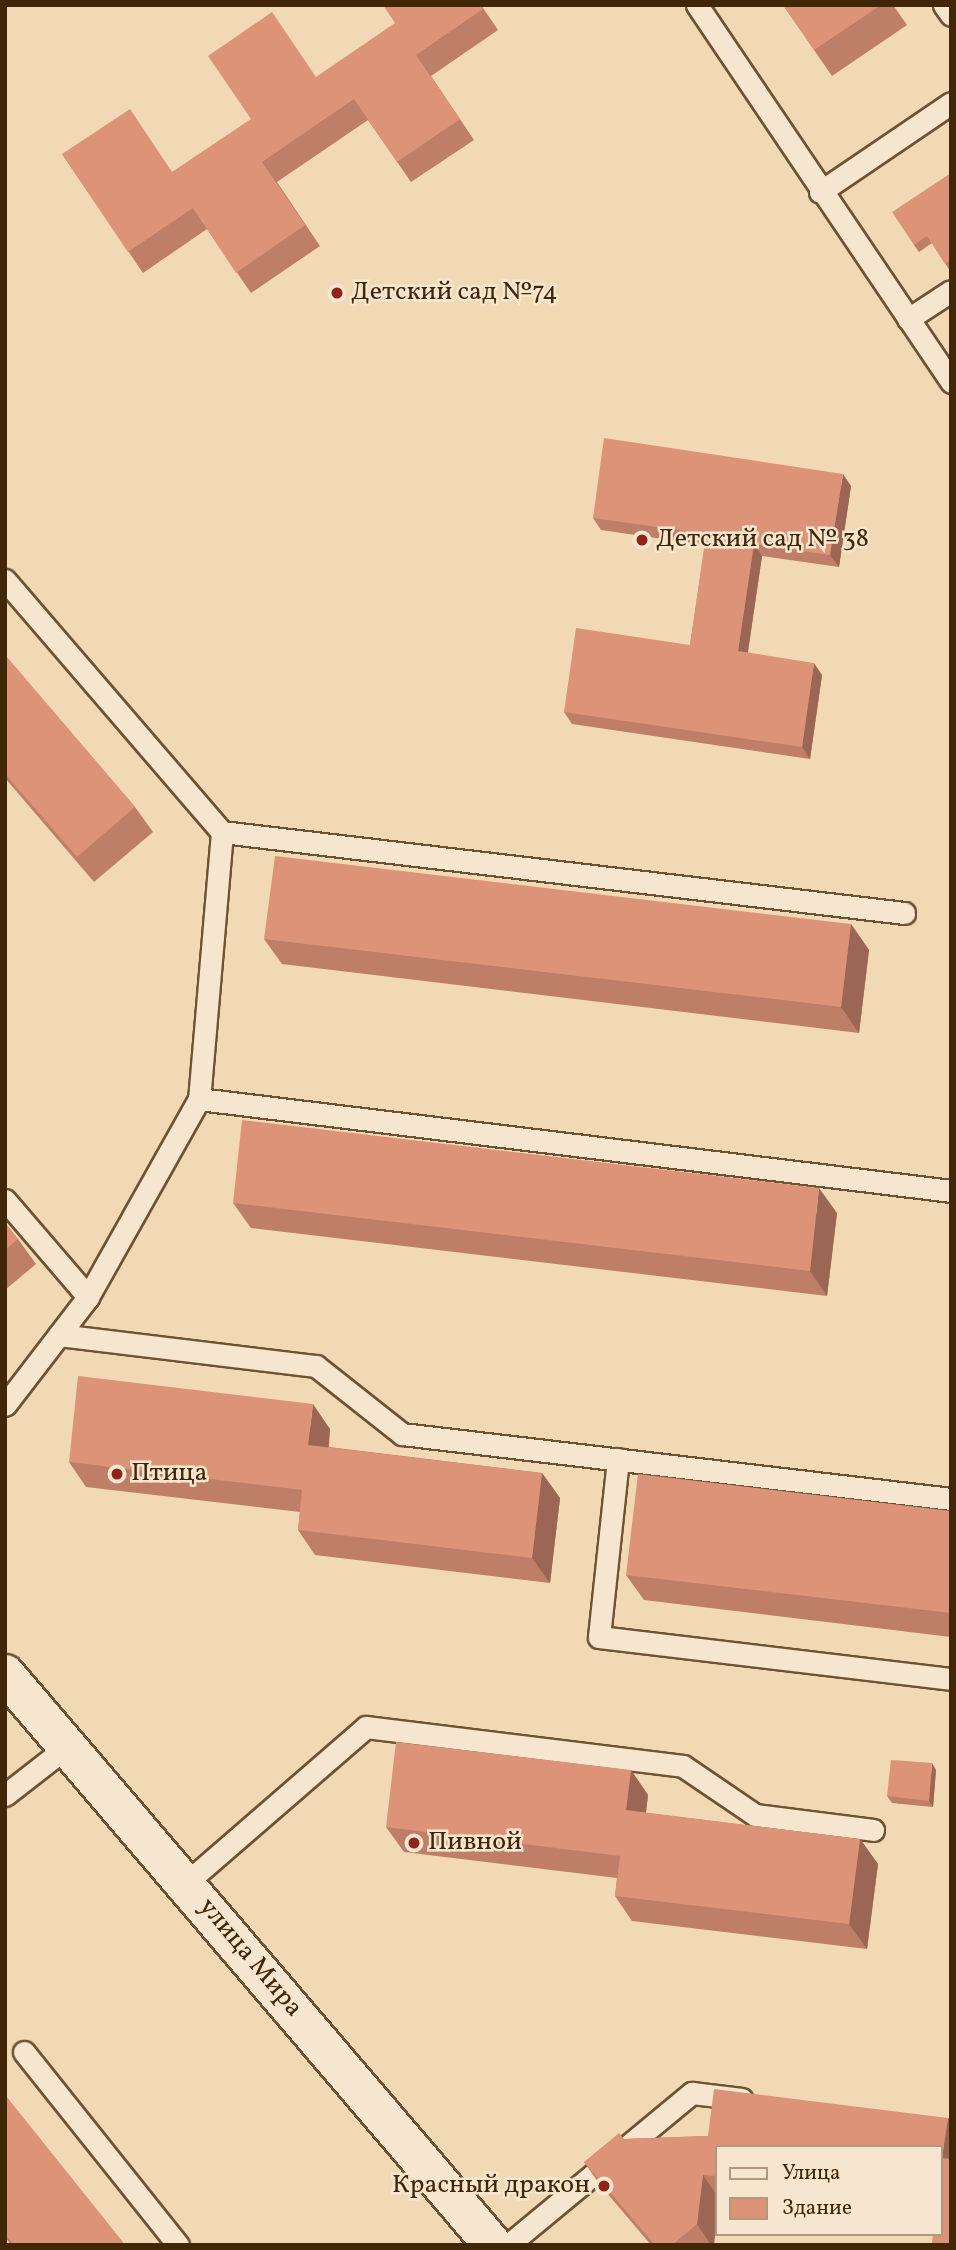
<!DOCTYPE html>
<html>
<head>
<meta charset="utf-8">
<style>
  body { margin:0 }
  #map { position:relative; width:956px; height:2250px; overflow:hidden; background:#f2d9b5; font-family:Vollkorn,serif }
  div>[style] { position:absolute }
  .roads { filter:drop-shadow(2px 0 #6e5333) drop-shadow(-2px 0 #6e5333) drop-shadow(0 2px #6e5333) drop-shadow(0 -2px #6e5333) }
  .service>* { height:21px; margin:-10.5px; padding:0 10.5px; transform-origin:10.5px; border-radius:10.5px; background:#f7e6cf }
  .secondary>* { height:38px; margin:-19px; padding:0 19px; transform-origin:19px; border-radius:19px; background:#f7e6cf }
  .wall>* { inset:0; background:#be7e67 }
  .shaded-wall>* { inset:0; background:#9b6754 }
  .building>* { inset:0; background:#dd9378 }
  .dots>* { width:19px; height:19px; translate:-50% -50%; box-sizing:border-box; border:4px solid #f7e6cf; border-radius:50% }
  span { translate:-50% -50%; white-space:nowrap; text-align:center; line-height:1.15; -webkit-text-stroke:5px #f7e6cf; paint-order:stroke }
  .poi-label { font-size:26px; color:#422608 }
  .left { translate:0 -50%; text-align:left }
  .right { translate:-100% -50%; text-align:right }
  .street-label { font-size:26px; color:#422608 }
  .frame { position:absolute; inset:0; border:7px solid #422608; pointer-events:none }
  .legend { position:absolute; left:715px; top:2145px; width:228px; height:91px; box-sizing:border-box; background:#f7e6cf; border:2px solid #af997f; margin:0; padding:9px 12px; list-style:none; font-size:21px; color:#422608 }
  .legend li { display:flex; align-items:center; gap:14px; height:35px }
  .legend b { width:35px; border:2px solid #af997f }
</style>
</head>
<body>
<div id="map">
  <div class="roads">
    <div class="service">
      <i style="left:697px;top:5px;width:455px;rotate:56deg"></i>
      <i style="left:944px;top:5px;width:12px;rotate:55deg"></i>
      <i style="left:820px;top:192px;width:158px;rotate:-34.2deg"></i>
      <i style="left:908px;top:319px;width:51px;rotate:-33.1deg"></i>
      <i style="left:5px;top:580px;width:333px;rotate:49.3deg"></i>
      <i style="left:222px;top:832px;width:268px;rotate:94.9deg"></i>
      <i style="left:199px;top:1099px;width:227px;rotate:119.3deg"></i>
      <i style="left:88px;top:1297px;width:136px;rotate:127.5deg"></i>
      <i style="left:222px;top:832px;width:687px;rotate:6.77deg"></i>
      <i style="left:199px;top:1099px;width:758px;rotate:6.97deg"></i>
      <i style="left:5px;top:1200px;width:128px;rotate:49.4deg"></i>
      <i style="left:59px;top:1335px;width:259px;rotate:6.9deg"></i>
      <i style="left:316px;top:1366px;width:110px;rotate:38.3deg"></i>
      <i style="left:402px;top:1434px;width:553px;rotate:6.75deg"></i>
      <i style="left:618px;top:1459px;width:179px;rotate:96.1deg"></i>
      <i style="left:599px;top:1637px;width:354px;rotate:6.8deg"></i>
      <i style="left:5px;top:1795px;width:80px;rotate:-37.9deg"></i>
      <i style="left:186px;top:1883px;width:238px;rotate:-40.9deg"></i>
      <i style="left:366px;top:1727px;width:319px;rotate:7deg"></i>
      <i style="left:683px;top:1766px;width:87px;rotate:34.2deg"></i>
      <i style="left:755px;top:1815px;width:119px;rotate:7.2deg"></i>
      <i style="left:24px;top:2052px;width:247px;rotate:51.4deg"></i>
      <i style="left:508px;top:2245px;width:239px;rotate:-39.6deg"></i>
      <i style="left:692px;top:2093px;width:50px;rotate:6.8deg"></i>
    </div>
    <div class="secondary">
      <i style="left:5px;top:1674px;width:751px;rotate:49.48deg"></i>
    </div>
  </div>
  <div class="wall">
    <i style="clip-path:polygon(481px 5px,498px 30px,431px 76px,474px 140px,411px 182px,368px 120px,277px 182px,320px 246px,251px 293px,207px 229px,143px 273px,62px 154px,173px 172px,317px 77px)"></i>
    <i style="clip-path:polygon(783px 5px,893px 5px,907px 25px,832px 76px)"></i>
    <i style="clip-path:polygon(951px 173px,951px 270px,950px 271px,932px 243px,919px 252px,914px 245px)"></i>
    <i style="clip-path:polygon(851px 486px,839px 567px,762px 556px,748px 653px,822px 675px,810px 759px,572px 724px,564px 712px,690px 645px,705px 545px,601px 530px,593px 518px)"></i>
    <i style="clip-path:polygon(5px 655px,135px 807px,153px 832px,94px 882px,5px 778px)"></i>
    <i style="clip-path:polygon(851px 924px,869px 950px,859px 1033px,282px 964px,264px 939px)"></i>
    <i style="clip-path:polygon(233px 1203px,837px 1213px,827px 1296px,251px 1228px)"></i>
    <i style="clip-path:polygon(5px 1223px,18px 1239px,36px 1264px,5px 1290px)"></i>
    <i style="clip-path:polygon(330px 1429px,329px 1447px,542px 1473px,560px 1498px,550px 1583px,315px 1555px,298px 1530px,300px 1512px,86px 1487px,69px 1462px)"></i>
    <i style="clip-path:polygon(951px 1511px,951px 1637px,644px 1600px,626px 1575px)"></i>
    <i style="clip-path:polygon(631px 1770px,648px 1795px,646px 1813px,860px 1839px,878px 1864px,867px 1949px,632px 1921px,615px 1896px,617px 1878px,404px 1852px,386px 1827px)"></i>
    <i style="clip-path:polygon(936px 1770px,933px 1807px,892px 1803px,887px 1796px)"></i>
    <i style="clip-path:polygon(5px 2095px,125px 2245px,11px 2245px,5px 2237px)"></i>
    <i style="clip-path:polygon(948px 2118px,951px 2122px,951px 2245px,933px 2245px,932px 2243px,940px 2234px,940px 2147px,716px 2147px,716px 2222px,714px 2245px,651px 2245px,601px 2186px,584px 2162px,624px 2139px,708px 2136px)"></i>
  </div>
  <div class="shaded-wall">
    <i style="clip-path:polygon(843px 474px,851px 486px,839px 567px,830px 555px)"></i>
    <i style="clip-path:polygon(754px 544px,762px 556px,746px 663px,738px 651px)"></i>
    <i style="clip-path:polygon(814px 663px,822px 675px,810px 759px,802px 747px)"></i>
    <i style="clip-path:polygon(851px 924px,869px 950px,859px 1033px,841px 1007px)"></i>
    <i style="clip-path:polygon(819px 1188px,837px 1213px,827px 1296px,810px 1271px)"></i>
    <i style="clip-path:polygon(313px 1404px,330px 1429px,326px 1470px,308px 1445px)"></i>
    <i style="clip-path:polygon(542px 1473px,560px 1498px,550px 1583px,532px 1558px)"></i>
    <i style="clip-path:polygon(932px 1763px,936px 1770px,933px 1807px,929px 1801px)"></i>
    <i style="clip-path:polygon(631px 1770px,648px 1795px,643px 1836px,626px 1810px)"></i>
    <i style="clip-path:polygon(860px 1839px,878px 1864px,867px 1949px,849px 1924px)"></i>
    <i style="clip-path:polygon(948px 2118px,951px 2122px,951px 2170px,942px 2158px)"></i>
    <i style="clip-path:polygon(703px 2175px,716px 2194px,716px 2222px,714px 2245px,711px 2245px,697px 2224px)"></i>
  </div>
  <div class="building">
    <i style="clip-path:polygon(383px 5px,480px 5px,483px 9px,416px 55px,460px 119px,397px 162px,354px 99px,262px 162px,305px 225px,236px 273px,193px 208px,128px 252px,62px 154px,130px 109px,172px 172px,251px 119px,208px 56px,272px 12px,316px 77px,395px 23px)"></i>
    <i style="clip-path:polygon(783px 5px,881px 5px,814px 50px)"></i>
    <i style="clip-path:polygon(951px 173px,951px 260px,945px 264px,927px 236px,914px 245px,892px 212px)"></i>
    <i style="clip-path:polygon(604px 438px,843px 474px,830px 555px,754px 544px,738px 651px,814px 663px,802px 747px,564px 712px,576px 628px,690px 645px,706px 534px,593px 518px)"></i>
    <i style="clip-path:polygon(5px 655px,135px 807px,77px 857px,5px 774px)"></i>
    <i style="clip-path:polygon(275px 856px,851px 924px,841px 1007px,264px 939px)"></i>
    <i style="clip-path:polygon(242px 1120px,819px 1188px,810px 1271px,233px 1203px)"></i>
    <i style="clip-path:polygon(5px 1223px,18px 1239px,5px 1250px)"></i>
    <i style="clip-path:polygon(78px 1376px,313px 1404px,308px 1445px,542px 1473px,532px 1558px,298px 1530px,302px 1490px,69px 1462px)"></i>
    <i style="clip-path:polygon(638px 1474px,951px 1511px,951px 1613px,626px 1575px)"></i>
    <i style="clip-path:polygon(396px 1742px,631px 1770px,626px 1810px,860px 1839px,849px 1924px,615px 1896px,620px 1856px,386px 1827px)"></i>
    <i style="clip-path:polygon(891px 1760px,932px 1763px,929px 1801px,887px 1796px)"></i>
    <i style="clip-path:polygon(714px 2089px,948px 2118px,942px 2158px,951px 2159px,951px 2245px,932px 2243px,933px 2234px,940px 2234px,940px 2147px,716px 2147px,716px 2176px,703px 2175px,697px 2224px,672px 2245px,655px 2245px,584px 2162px,619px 2133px,624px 2139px,708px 2136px)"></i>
    <i style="clip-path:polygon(5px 2095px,125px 2245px,14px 2245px,5px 2234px)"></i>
  </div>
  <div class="dots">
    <i style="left:337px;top:293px;background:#8f2418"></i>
    <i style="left:642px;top:540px;background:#8f2418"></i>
    <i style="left:117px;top:1474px;background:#8f2418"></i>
    <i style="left:414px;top:1843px;background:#8f2418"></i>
    <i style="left:604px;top:2186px;background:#8f2418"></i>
  </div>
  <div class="poi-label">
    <span class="left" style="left:351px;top:293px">Детский сад №74</span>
    <span class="left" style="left:656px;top:540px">Детский сад № 38</span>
    <span class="left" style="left:131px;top:1474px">Птица</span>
    <span class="left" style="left:428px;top:1843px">Пивной</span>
    <span class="right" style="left:590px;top:2186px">Красный дракон</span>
  </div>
  <div class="street-label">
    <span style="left:250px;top:1958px;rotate:50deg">улица Мира</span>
  </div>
  <div class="frame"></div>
  <ul class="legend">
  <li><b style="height:9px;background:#f7e6cf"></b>Улица</li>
  <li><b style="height:19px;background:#dd9378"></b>Здание</li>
  </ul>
</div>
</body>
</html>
